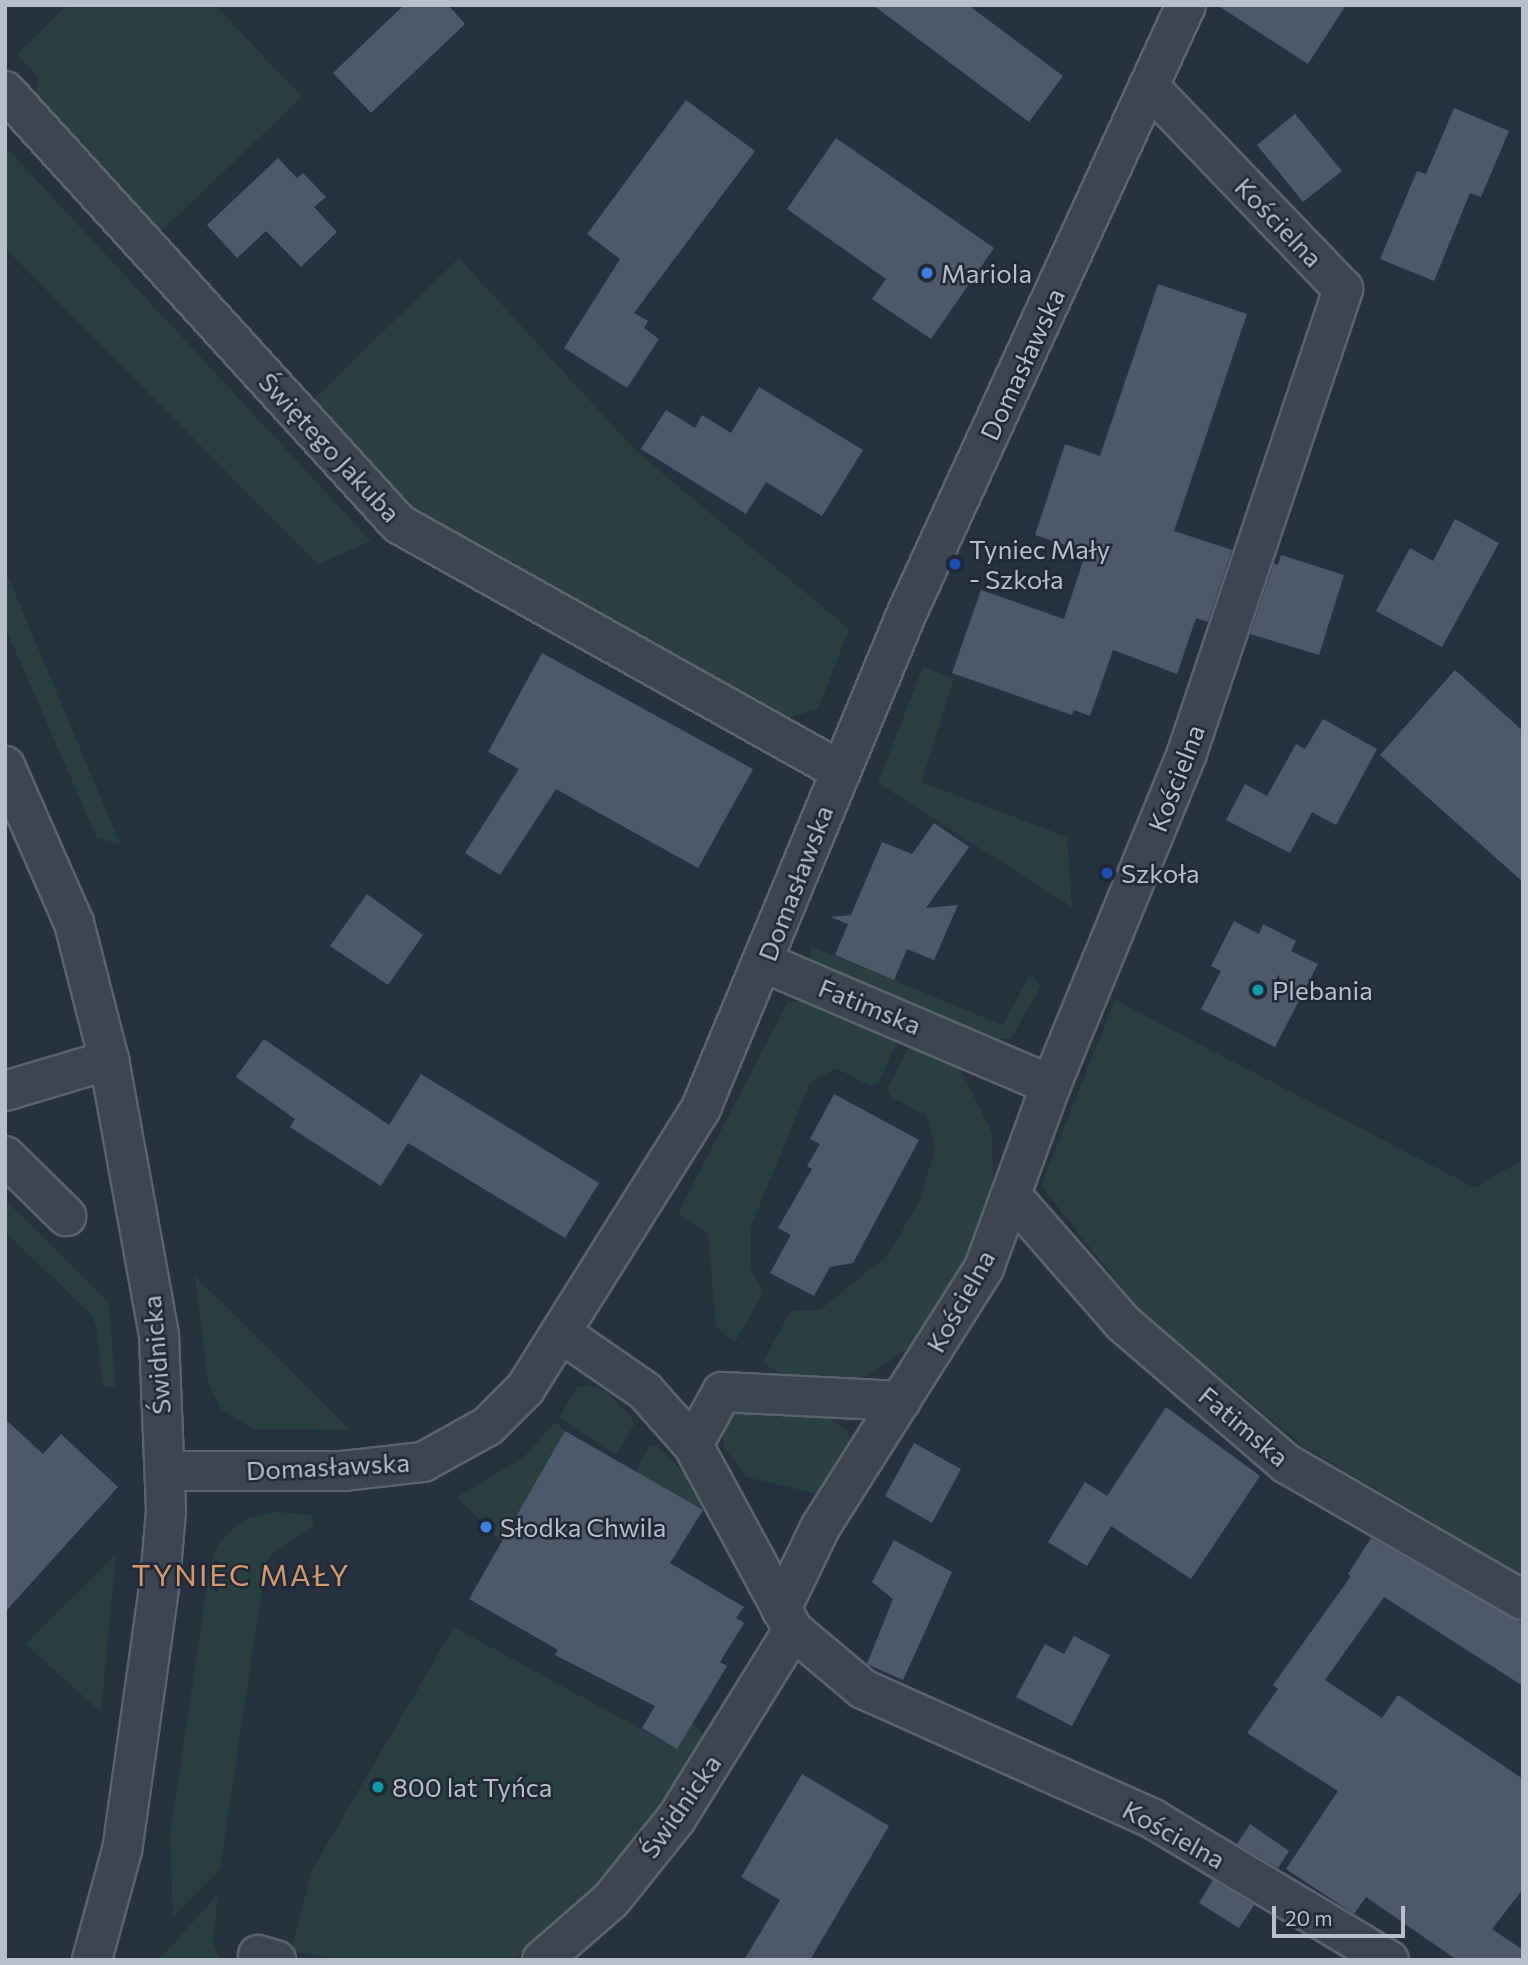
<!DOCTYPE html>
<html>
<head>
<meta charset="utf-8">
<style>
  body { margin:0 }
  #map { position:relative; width:1528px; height:1965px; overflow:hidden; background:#273241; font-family:Commissioner,sans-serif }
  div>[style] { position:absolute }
  .green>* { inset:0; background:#293f42 }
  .building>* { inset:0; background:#4d5969 }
  .roads { filter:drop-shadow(2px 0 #59626e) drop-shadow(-2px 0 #59626e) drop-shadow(0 2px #59626e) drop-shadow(0 -2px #59626e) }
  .minor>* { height:38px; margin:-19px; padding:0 19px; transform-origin:19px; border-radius:19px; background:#3b4451 }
  .dots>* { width:19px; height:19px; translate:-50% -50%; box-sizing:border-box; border:4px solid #202936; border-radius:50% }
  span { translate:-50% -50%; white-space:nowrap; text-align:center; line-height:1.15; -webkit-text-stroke:5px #202936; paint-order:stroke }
  .street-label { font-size:26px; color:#b8bfcb }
  .poi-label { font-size:26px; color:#b8bfcb }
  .left { translate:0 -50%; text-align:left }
  .quarter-label { font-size:30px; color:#d3986b; letter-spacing:2px }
  .frame { position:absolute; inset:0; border:7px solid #b8bfcb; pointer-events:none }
  .scale { position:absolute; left:1272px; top:1906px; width:133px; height:32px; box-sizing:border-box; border:4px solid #b8bfcb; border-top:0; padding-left:9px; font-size:21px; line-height:24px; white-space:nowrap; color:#b8bfcb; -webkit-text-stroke:5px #202936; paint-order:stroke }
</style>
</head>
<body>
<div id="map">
  <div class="green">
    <i style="clip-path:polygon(67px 5px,215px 5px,302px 97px,157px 235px,35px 102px,38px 77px,17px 54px)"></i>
    <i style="clip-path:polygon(5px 146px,371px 541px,318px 564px,5px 248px)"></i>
    <i style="clip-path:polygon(459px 258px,637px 452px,849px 629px,818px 709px,778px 721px,402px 504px,314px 399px)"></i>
    <i style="clip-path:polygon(5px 569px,120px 844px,97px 838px,5px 627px)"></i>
    <i style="clip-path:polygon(923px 667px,954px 679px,921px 782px,1067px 837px,1072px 907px,878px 783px)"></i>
    <i style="clip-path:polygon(812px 947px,1003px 1025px,1030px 974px,1041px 986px,1011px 1038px,990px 1040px,808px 960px)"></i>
    <i style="clip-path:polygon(1115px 1000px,1475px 1188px,1523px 1159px,1523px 1576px,1303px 1446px,1141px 1311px,1041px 1186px)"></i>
    <i style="clip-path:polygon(804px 1001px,900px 1034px,879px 1082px,870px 1086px,836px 1068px,810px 1083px,751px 1226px,751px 1269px,763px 1293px,735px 1342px,716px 1327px,708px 1234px,678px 1213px,788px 1002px)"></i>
    <i style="clip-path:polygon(913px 1038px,959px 1066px,992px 1133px,993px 1176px,983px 1229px,970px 1265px,922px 1339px,862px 1379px,795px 1380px,762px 1363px,791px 1311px,820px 1310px,888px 1255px,921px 1198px,935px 1147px,926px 1115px,891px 1097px,888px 1088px)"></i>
    <i style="clip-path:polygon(5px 1200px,109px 1303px,115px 1386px,103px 1386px,96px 1325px,90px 1313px,5px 1232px)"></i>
    <i style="clip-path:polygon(195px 1276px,350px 1430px,253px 1429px,222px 1410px,208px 1383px)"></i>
    <i style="clip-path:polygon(587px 1385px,605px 1391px,631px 1417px,634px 1425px,616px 1454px,559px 1418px,577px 1387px)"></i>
    <i style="clip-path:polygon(738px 1406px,829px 1418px,847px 1431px,858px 1455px,846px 1476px,818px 1494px,746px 1477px,724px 1447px,722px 1425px,724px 1414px)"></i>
    <i style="clip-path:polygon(555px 1422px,565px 1431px,502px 1542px,457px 1497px,524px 1457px)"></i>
    <i style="clip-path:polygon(658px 1445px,700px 1490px,710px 1514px,635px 1472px,650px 1446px)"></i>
    <i style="clip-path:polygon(276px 1512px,312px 1515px,313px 1527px,272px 1553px,266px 1563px,220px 1869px,173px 1917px,170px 1836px,210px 1566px,218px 1544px,232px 1529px,249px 1518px)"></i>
    <i style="clip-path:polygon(116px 1555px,101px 1712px,25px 1644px)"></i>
    <i style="clip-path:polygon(454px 1627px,677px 1749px,692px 1723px,714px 1743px,647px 1840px,546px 1940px,512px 1960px,346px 1960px,291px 1951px,312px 1870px)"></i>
    <i style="clip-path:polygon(218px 1894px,213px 1941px,220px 1960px,159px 1960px)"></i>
  </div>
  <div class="building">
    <i style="clip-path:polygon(404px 5px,448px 5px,465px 24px,371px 113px,333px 73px)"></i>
    <i style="clip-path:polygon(873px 5px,968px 5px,1063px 76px,1029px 122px)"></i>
    <i style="clip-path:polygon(1217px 5px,1346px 5px,1308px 64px)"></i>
    <i style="clip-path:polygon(686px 100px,755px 151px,634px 313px,648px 321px,644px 328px,659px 339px,627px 388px,564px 348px,620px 259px,587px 234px)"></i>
    <i style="clip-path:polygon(1454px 108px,1509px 131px,1481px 197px,1470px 193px,1434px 281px,1380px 259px,1417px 171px,1426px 174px)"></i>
    <i style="clip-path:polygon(1295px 114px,1342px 171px,1303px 202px,1257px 145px)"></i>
    <i style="clip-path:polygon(836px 138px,994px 248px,931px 339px,872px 299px,886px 279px,787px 209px)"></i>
    <i style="clip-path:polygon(278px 158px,297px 178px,303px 173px,326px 197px,314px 207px,337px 232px,301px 267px,266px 231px,237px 258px,207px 225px)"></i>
    <i style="clip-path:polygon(1158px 284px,1247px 314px,1174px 531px,1232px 550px,1208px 622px,1196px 618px,1177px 674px,1113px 650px,1090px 716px,1074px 710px,1072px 715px,952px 673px,981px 590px,1064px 619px,1086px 552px,1035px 535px,1065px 444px,1100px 456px)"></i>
    <i style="clip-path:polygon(759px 387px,863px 450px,822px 516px,766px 482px,746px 514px,641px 449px,666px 410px,695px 428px,702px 415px,731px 433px)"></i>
    <i style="clip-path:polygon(1455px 519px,1499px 543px,1442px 647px,1376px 611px,1410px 548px,1433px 561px)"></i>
    <i style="clip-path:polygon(1281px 555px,1344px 575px,1319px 655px,1250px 634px,1274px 563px,1278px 565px)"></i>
    <i style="clip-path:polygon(542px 653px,753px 769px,698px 868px,556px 789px,500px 875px,465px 853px,519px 769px,488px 752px)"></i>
    <i style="clip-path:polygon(1455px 670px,1523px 731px,1523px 882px,1380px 755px)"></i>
    <i style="clip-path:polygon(1323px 719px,1377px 749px,1336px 825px,1312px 812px,1290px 853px,1226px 820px,1245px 784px,1267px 796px,1296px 744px,1305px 749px)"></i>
    <i style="clip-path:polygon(934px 823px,969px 847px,926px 908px,958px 905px,934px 960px,907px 949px,894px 980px,835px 955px,848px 924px,831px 917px,851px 915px,882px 842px,912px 854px)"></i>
    <i style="clip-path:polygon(367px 894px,423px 935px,388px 985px,330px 946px)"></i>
    <i style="clip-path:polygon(1234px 921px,1259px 934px,1263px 924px,1296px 941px,1291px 951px,1318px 964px,1275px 1047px,1201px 1009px,1221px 971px,1211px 966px)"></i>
    <i style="clip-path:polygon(264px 1039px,389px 1125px,421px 1074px,599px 1183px,565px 1238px,408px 1143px,381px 1186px,290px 1127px,295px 1119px,236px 1077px)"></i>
    <i style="clip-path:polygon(834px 1094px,919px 1140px,853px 1263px,830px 1267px,814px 1296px,770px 1273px,791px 1235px,778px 1228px,812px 1169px,807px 1166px,820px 1144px,810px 1139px)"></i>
    <i style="clip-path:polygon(1166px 1407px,1260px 1476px,1191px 1579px,1111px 1526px,1087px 1566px,1048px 1542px,1085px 1482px,1107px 1496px)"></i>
    <i style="clip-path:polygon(5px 1419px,43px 1454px,61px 1434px,118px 1487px,5px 1612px)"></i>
    <i style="clip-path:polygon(565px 1431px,703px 1510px,670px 1563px,744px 1607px,736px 1618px,744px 1623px,720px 1662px,727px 1666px,677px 1749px,642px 1728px,655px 1706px,555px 1655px,558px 1650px,469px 1599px)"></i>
    <i style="clip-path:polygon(914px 1443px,961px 1469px,932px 1523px,885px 1496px)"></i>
    <i style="clip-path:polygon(1371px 1538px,1523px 1624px,1523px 1686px,1384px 1597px,1325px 1680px,1382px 1718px,1398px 1695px,1523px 1779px,1523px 1889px,1492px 1929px,1523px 1950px,1523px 1960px,1457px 1960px,1366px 1897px,1354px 1914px,1286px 1869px,1338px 1791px,1247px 1733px,1278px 1689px,1273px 1685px,1351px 1576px,1348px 1574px)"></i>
    <i style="clip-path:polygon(894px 1540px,952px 1572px,903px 1680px,867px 1664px,893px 1599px,872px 1582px)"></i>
    <i style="clip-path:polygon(1074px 1636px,1110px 1655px,1072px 1726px,1016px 1697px,1045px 1644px,1064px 1654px)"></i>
    <i style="clip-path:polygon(802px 1774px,889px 1826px,810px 1960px,744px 1960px,780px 1900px,741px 1877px)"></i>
    <i style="clip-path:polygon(1250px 1824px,1289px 1851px,1278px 1868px,1237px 1844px)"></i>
    <i style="clip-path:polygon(1213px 1880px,1254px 1905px,1239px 1928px,1199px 1903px)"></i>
  </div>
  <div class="roads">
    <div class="minor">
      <i style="left:5px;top:91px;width:585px;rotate:47.7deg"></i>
      <i style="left:399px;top:524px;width:504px;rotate:29.21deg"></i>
      <i style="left:5px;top:766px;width:171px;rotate:66.3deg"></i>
      <i style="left:74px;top:923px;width:141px;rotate:75.7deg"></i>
      <i style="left:109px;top:1060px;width:280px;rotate:79.7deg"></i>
      <i style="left:159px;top:1336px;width:175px;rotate:87.7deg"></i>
      <i style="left:166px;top:1511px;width:70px;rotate:94.9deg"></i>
      <i style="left:160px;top:1581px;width:272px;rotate:98deg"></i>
      <i style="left:122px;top:1850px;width:114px;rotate:105.3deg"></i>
      <i style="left:765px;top:963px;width:311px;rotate:23.1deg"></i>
      <i style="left:5px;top:1091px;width:109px;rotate:-16.6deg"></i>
      <i style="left:5px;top:1156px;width:86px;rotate:44.5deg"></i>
      <i style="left:1011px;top:1195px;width:171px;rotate:48.8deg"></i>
      <i style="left:1124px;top:1324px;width:215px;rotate:40.7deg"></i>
      <i style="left:1287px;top:1464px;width:272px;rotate:30deg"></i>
      <i style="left:561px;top:1333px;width:102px;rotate:34.6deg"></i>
      <i style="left:645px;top:1391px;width:72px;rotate:48.4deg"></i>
      <i style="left:693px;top:1445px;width:210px;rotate:61.6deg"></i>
      <i style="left:793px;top:1630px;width:92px;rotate:40.1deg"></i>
      <i style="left:863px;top:1689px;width:318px;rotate:24.1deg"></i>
      <i style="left:1153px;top:1819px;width:275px;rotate:30.9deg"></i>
      <i style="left:693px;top:1445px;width:60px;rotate:-61.3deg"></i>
      <i style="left:722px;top:1392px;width:179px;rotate:2.9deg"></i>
      <i style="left:165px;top:1471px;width:178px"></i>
      <i style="left:343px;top:1471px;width:81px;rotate:-6.4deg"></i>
      <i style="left:423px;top:1462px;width:74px;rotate:-29deg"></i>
      <i style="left:488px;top:1426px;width:52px;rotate:-45deg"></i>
      <i style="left:525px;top:1389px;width:332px;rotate:-57.9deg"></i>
      <i style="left:701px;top:1108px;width:534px;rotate:-67.42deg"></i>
      <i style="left:906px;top:615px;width:671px;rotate:-65.34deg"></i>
      <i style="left:781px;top:1609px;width:92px;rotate:-64.3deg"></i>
      <i style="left:821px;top:1526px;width:305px;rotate:-57.7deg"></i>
      <i style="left:984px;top:1268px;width:195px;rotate:-69.9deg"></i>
      <i style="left:1051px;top:1085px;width:359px;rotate:-67.7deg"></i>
      <i style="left:1187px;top:753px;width:490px;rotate:-71.4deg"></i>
      <i style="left:1343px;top:289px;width:281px;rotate:-133.8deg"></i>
      <i style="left:258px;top:1955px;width:19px;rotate:16deg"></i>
      <i style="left:542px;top:1960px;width:91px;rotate:-41deg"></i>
      <i style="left:611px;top:1900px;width:104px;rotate:-51.3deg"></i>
      <i style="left:676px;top:1819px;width:222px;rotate:-58.2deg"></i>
    </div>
  </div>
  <div class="dots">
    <i style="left:927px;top:273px;background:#3f7fe0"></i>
    <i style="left:955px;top:564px;background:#1a4fb4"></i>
    <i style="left:1107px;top:873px;background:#1a4fb4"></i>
    <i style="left:1258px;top:990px;background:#0f9aa8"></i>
    <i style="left:486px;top:1527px;background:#3f7fe0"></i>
    <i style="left:378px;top:1787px;background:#0f9aa8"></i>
  </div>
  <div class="street-label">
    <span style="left:1279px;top:222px;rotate:46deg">Kościelna</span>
    <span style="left:1022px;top:364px;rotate:-65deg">Domasławska</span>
    <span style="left:330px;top:447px;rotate:47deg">Świętego Jakuba</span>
    <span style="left:1176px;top:778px;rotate:-69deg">Kościelna</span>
    <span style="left:795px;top:883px;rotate:-69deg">Domasławska</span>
    <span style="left:870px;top:1006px;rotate:22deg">Fatimska</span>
    <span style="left:960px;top:1301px;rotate:-61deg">Kościelna</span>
    <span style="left:156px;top:1355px;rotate:-95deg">Świdnicka</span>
    <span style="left:1244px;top:1426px;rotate:40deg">Fatimska</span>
    <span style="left:328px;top:1466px;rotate:-3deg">Domasławska</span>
    <span style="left:680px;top:1806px;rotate:-55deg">Świdnicka</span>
    <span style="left:1174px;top:1834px;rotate:29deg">Kościelna</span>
  </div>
  <div class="poi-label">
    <span class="left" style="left:941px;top:273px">Mariola</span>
    <span class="left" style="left:969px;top:564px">Tyniec Mały<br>- Szkoła</span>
    <span class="left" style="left:1121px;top:873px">Szkoła</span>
    <span class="left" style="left:1272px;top:990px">Plebania</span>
    <span class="left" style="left:500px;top:1527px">Słodka Chwila</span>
    <span class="left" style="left:392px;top:1787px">800 lat Tyńca</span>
  </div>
  <div class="quarter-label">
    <span style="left:241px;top:1574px">TYNIEC MAŁY</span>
  </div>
  <div class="frame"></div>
  <div class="scale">20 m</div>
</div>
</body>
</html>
